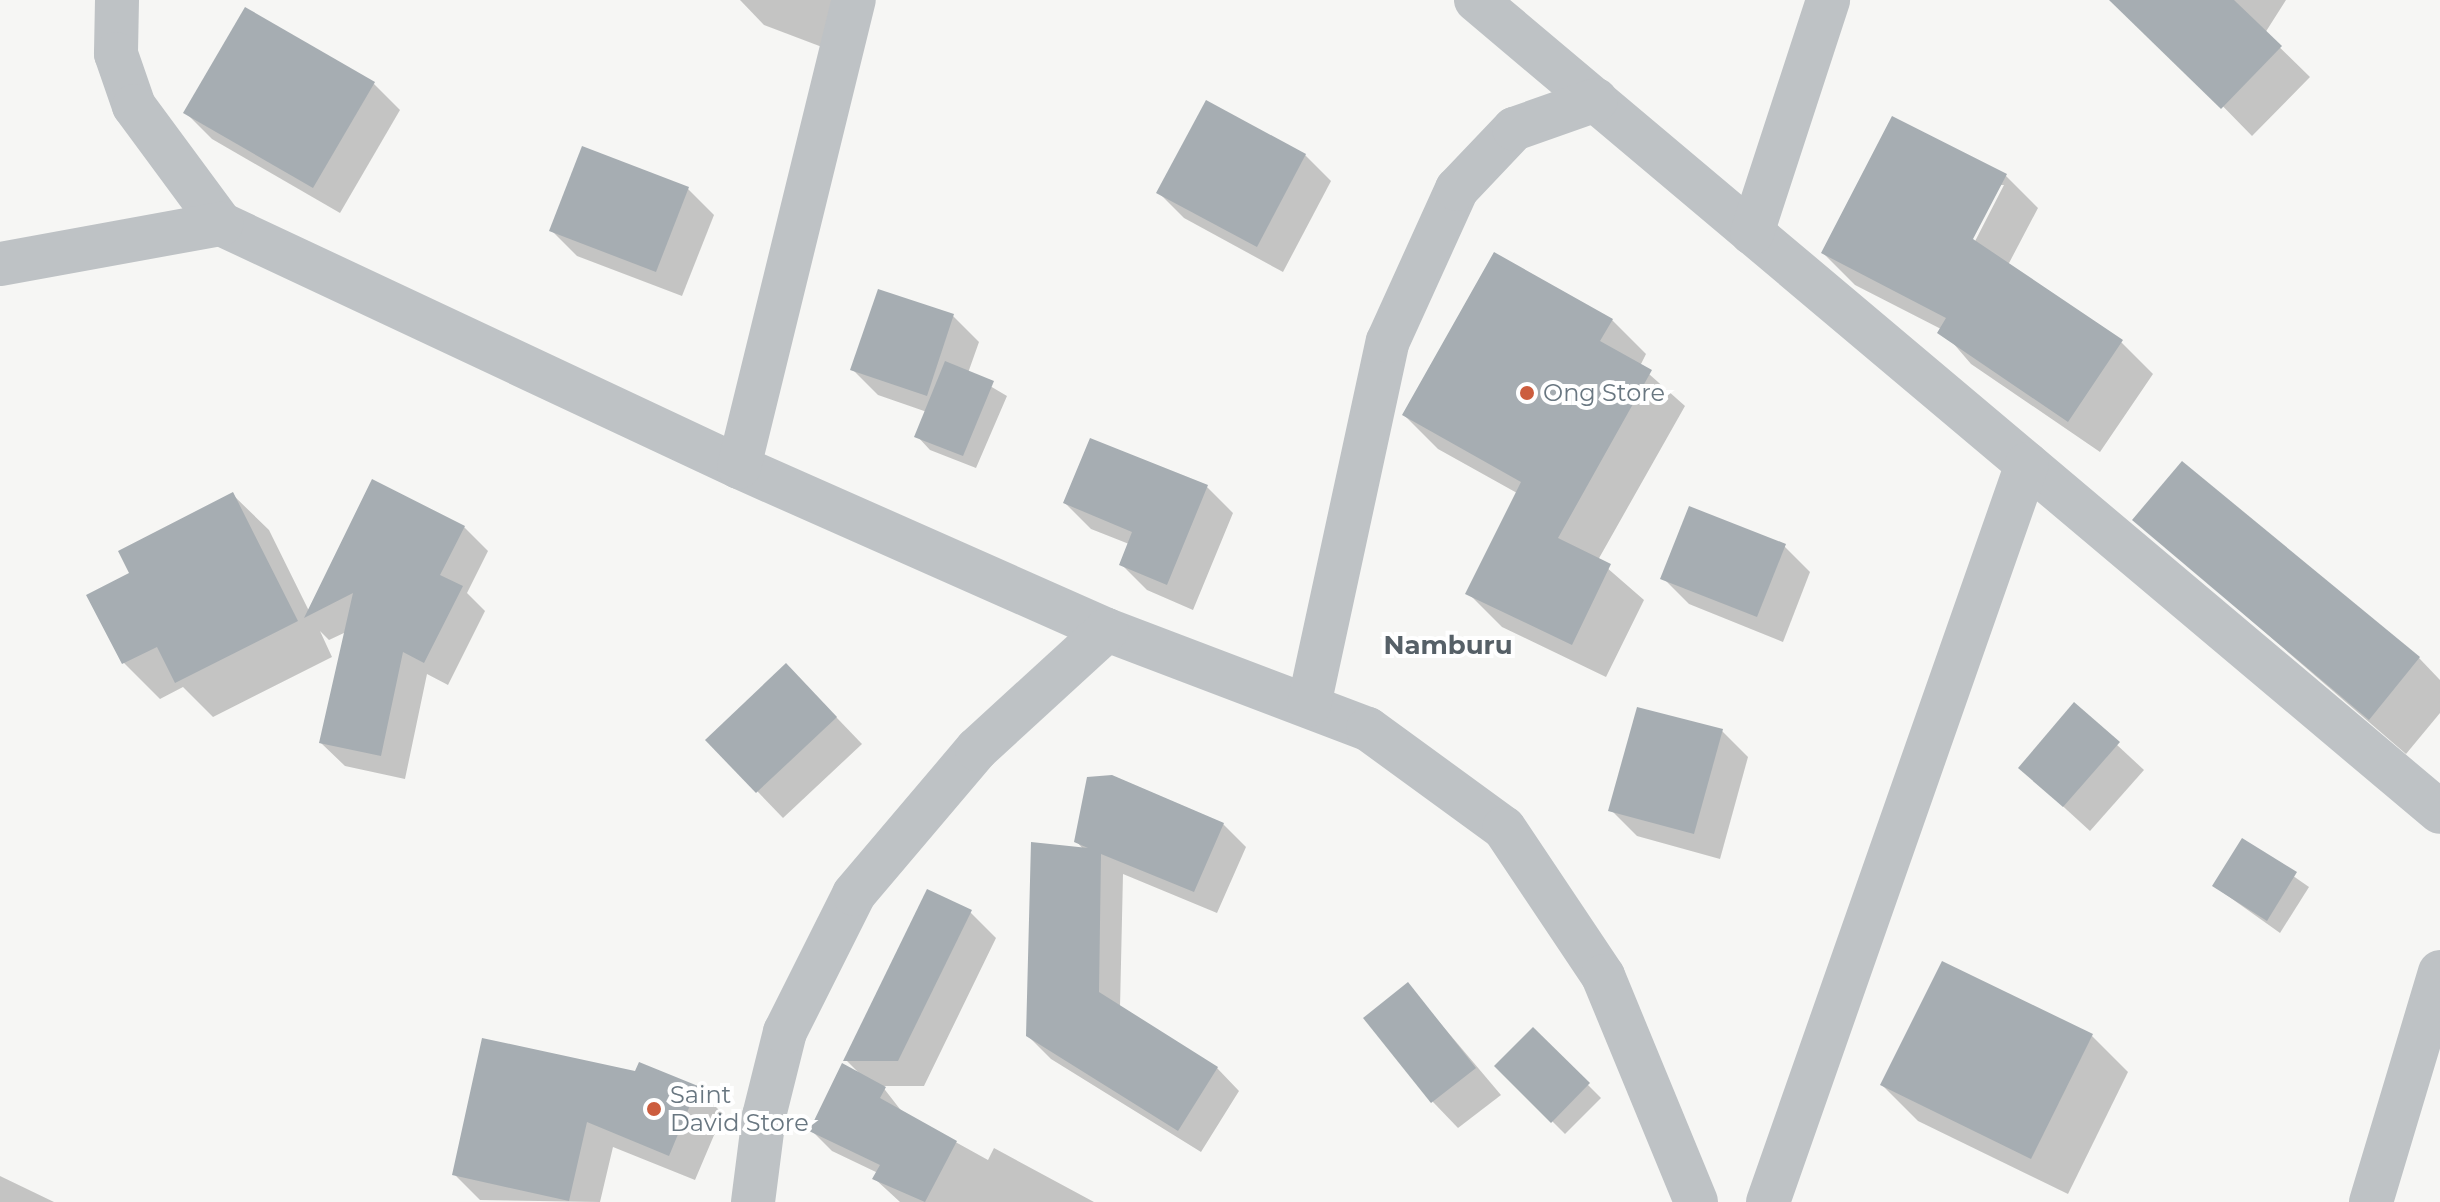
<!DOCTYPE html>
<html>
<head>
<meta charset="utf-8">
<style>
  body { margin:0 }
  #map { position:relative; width:2440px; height:1202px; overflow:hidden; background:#f6f6f4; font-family:Montserrat,sans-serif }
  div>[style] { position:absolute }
  .shadow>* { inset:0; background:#0003 }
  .building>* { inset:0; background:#a6adb2 }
  .minor>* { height:44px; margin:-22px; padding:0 22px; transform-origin:22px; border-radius:22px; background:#bec2c5 }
  .dots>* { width:22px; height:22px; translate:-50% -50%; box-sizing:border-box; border:4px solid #fff; border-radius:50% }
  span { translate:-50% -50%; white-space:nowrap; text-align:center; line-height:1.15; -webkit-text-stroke:8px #fff; paint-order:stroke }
  .poi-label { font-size:24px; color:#697781 }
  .left { translate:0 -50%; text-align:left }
  .neighbourhood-label { font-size:26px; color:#566067; font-weight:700 }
</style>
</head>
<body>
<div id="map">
  <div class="shadow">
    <i style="clip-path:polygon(740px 0,841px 0,822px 47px,764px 25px)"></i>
    <i style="clip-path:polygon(2119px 0,2286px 0,2265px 33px,2310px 77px,2252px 136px)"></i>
    <i style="clip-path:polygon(374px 84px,400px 110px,340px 213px,212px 139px,186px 113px)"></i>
    <i style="clip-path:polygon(evenodd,1893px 118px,2006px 176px,2038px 208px,2008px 265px,2121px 342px,2153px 374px,2100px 452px,1971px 364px,1941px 329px,1855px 285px,1823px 253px,1893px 118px,1999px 185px,2004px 185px,1971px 249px,1967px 247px,1999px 185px)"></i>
    <i style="clip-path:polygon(1305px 155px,1331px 181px,1283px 272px,1184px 218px,1158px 192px)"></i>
    <i style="clip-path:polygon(688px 189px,714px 215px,682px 296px,577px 256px,551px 230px)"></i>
    <i style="clip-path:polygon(953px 316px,979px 342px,968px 373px,1007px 396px,976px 468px,930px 450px,917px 436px,927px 412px,878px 395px,852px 369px)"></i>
    <i style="clip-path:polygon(1612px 320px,1646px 354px,1640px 366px,1685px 406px,1598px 560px,1644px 600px,1606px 677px,1502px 627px,1468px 593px,1517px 493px,1438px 449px,1404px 415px)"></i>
    <i style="clip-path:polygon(1207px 487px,1233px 513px,1193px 610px,1147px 590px,1121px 564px,1129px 544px,1091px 529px,1065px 503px)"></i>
    <i style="clip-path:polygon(232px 494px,269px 530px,309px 611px,464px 527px,488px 551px,467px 593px,485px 611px,448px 685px,427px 674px,405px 779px,345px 766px,321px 743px,346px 632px,329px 640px,320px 631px,332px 657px,213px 717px,183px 687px,160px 699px,124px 663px,89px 596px,131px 574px)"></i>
    <i style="clip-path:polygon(2135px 520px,2419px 658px,2440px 680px,2440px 713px,2406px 754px)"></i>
    <i style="clip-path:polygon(1784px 546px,1810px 572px,1783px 642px,1689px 604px,1663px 578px)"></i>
    <i style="clip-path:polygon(812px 692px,862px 744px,783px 818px,708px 740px)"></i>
    <i style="clip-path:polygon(2074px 705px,2144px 770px,2090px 831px,2020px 767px)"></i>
    <i style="clip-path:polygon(1722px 731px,1748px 757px,1720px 859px,1637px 836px,1611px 810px)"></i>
    <i style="clip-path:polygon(1223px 824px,1246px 847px,1217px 913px,1123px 874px,1120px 1008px,1217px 1068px,1239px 1091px,1201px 1152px,1051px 1059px,1028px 1036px,1084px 850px,1076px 841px)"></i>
    <i style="clip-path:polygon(2243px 841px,2309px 887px,2280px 933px,2214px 886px)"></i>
    <i style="clip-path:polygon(970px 912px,996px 938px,924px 1086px,882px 1086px,903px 1113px,988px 1160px,994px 1148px,1094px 1202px,900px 1202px,875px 1179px,878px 1173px,832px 1151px,811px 1130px,859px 1073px,846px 1060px)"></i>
    <i style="clip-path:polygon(1408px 985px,1501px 1095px,1458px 1128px,1433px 1102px)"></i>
    <i style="clip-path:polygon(1533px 1030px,1601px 1098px,1565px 1134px,1497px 1066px)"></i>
    <i style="clip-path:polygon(2092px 1036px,2128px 1072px,2068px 1194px,1918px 1121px,1882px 1085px)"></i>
    <i style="clip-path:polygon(484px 1041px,697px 1088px,723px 1114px,695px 1180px,613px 1147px,600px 1202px,480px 1200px,454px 1174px)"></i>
    <i style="clip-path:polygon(0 1176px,54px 1202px,0 1202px)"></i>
  </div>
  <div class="building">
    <i style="clip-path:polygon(2109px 0,2234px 0,2282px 46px,2221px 109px)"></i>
    <i style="clip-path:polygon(245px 7px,375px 82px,313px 188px,183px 113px)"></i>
    <i style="clip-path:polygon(1206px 100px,1306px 154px,1257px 247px,1156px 193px)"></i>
    <i style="clip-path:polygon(1892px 116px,2007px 174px,1973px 239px,2123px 340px,2068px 422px,1937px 333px,1946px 318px,1821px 253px)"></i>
    <i style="clip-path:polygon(582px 146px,689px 187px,656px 272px,549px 231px)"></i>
    <i style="clip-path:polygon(1494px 252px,1613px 319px,1600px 341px,1652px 370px,1558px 538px,1611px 564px,1572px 645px,1465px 594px,1521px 482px,1402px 415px)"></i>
    <i style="clip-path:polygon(878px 289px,954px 314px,927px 396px,850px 370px)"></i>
    <i style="clip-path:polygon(945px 361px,994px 381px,963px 456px,914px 437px)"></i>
    <i style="clip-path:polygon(1090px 438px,1208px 485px,1167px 585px,1119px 565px,1132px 532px,1063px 503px)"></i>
    <i style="clip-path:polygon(2182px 461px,2420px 657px,2369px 720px,2132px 520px)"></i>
    <i style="clip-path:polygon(372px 479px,465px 526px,440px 575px,463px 586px,424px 663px,403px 652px,381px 756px,319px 743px,353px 593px,304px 618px)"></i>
    <i style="clip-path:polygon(233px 492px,298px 621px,175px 683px,157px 647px,122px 664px,86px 595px,129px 573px,118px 551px)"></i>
    <i style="clip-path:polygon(1689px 506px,1786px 544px,1757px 617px,1660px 579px)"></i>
    <i style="clip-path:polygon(786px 663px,837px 717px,756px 793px,705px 740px)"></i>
    <i style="clip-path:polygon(2074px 702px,2120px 742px,2063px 807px,2018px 768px)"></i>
    <i style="clip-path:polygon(1637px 707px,1723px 729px,1694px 834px,1608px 811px)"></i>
    <i style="clip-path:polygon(1112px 775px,1224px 823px,1194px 892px,1101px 854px,1099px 992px,1218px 1067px,1178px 1131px,1026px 1036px,1031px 842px,1088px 848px,1074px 842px,1087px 777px)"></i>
    <i style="clip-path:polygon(2242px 838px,2297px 872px,2267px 921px,2212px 886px)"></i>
    <i style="clip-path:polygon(927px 889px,972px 910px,898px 1061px,843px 1061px)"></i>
    <i style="clip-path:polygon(1942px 961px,2093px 1034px,2031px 1159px,1880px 1085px)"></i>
    <i style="clip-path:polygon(1408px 982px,1476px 1068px,1431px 1103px,1363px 1018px)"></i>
    <i style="clip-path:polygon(1533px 1027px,1590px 1083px,1551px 1123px,1494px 1066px)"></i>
    <i style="clip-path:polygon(482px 1038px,635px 1071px,639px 1062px,698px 1086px,669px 1156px,587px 1122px,569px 1201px,452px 1175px)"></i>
    <i style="clip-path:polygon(842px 1063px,886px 1087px,880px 1098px,957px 1141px,925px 1202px,872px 1179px,880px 1165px,809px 1131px)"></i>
  </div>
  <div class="minor">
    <i style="left:117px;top:0;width:54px;rotate:91.1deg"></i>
    <i style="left:116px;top:54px;width:55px;rotate:70.9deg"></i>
    <i style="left:134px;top:106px;width:147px;rotate:53.6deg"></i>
    <i style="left:221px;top:224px;width:572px;rotate:25.13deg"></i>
    <i style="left:739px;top:467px;width:402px;rotate:23.9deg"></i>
    <i style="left:1107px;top:630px;width:279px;rotate:20.8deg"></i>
    <i style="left:1368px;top:729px;width:168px;rotate:36.1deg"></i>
    <i style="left:1504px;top:828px;width:178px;rotate:56.2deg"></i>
    <i style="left:1603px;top:976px;width:244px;rotate:67.6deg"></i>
    <i style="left:1476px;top:0;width:1260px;rotate:40.11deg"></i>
    <i style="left:1752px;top:233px;width:245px;rotate:-71.9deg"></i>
    <i style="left:0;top:264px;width:225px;rotate:-10.3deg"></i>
    <i style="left:739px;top:467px;width:481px;rotate:-76.2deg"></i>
    <i style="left:1309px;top:705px;width:372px;rotate:-77.8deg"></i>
    <i style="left:1388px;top:341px;width:167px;rotate:-65.6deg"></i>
    <i style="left:1457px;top:189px;width:83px;rotate:-46.5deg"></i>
    <i style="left:1514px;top:129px;width:87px;rotate:-19.5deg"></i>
    <i style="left:753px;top:1202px;width:87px;rotate:-82.7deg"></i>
    <i style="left:764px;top:1116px;width:87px;rotate:-76deg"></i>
    <i style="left:785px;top:1032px;width:154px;rotate:-63.4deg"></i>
    <i style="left:854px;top:894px;width:190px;rotate:-49.7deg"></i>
    <i style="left:977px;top:749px;width:176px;rotate:-42.5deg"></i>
    <i style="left:1768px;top:1202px;width:782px;rotate:-70.66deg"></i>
    <i style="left:2371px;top:1202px;width:240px;rotate:-73.3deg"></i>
  </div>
  <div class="dots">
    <i style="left:1527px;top:393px;background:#cc5d3e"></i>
    <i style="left:654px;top:1109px;background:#cc5d3e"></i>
  </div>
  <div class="poi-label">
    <span class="left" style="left:1543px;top:393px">Ong Store</span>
    <span class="left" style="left:670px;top:1109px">Saint<br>David Store</span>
  </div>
  <div class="neighbourhood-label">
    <span style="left:1448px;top:646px">Namburu</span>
  </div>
</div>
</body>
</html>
